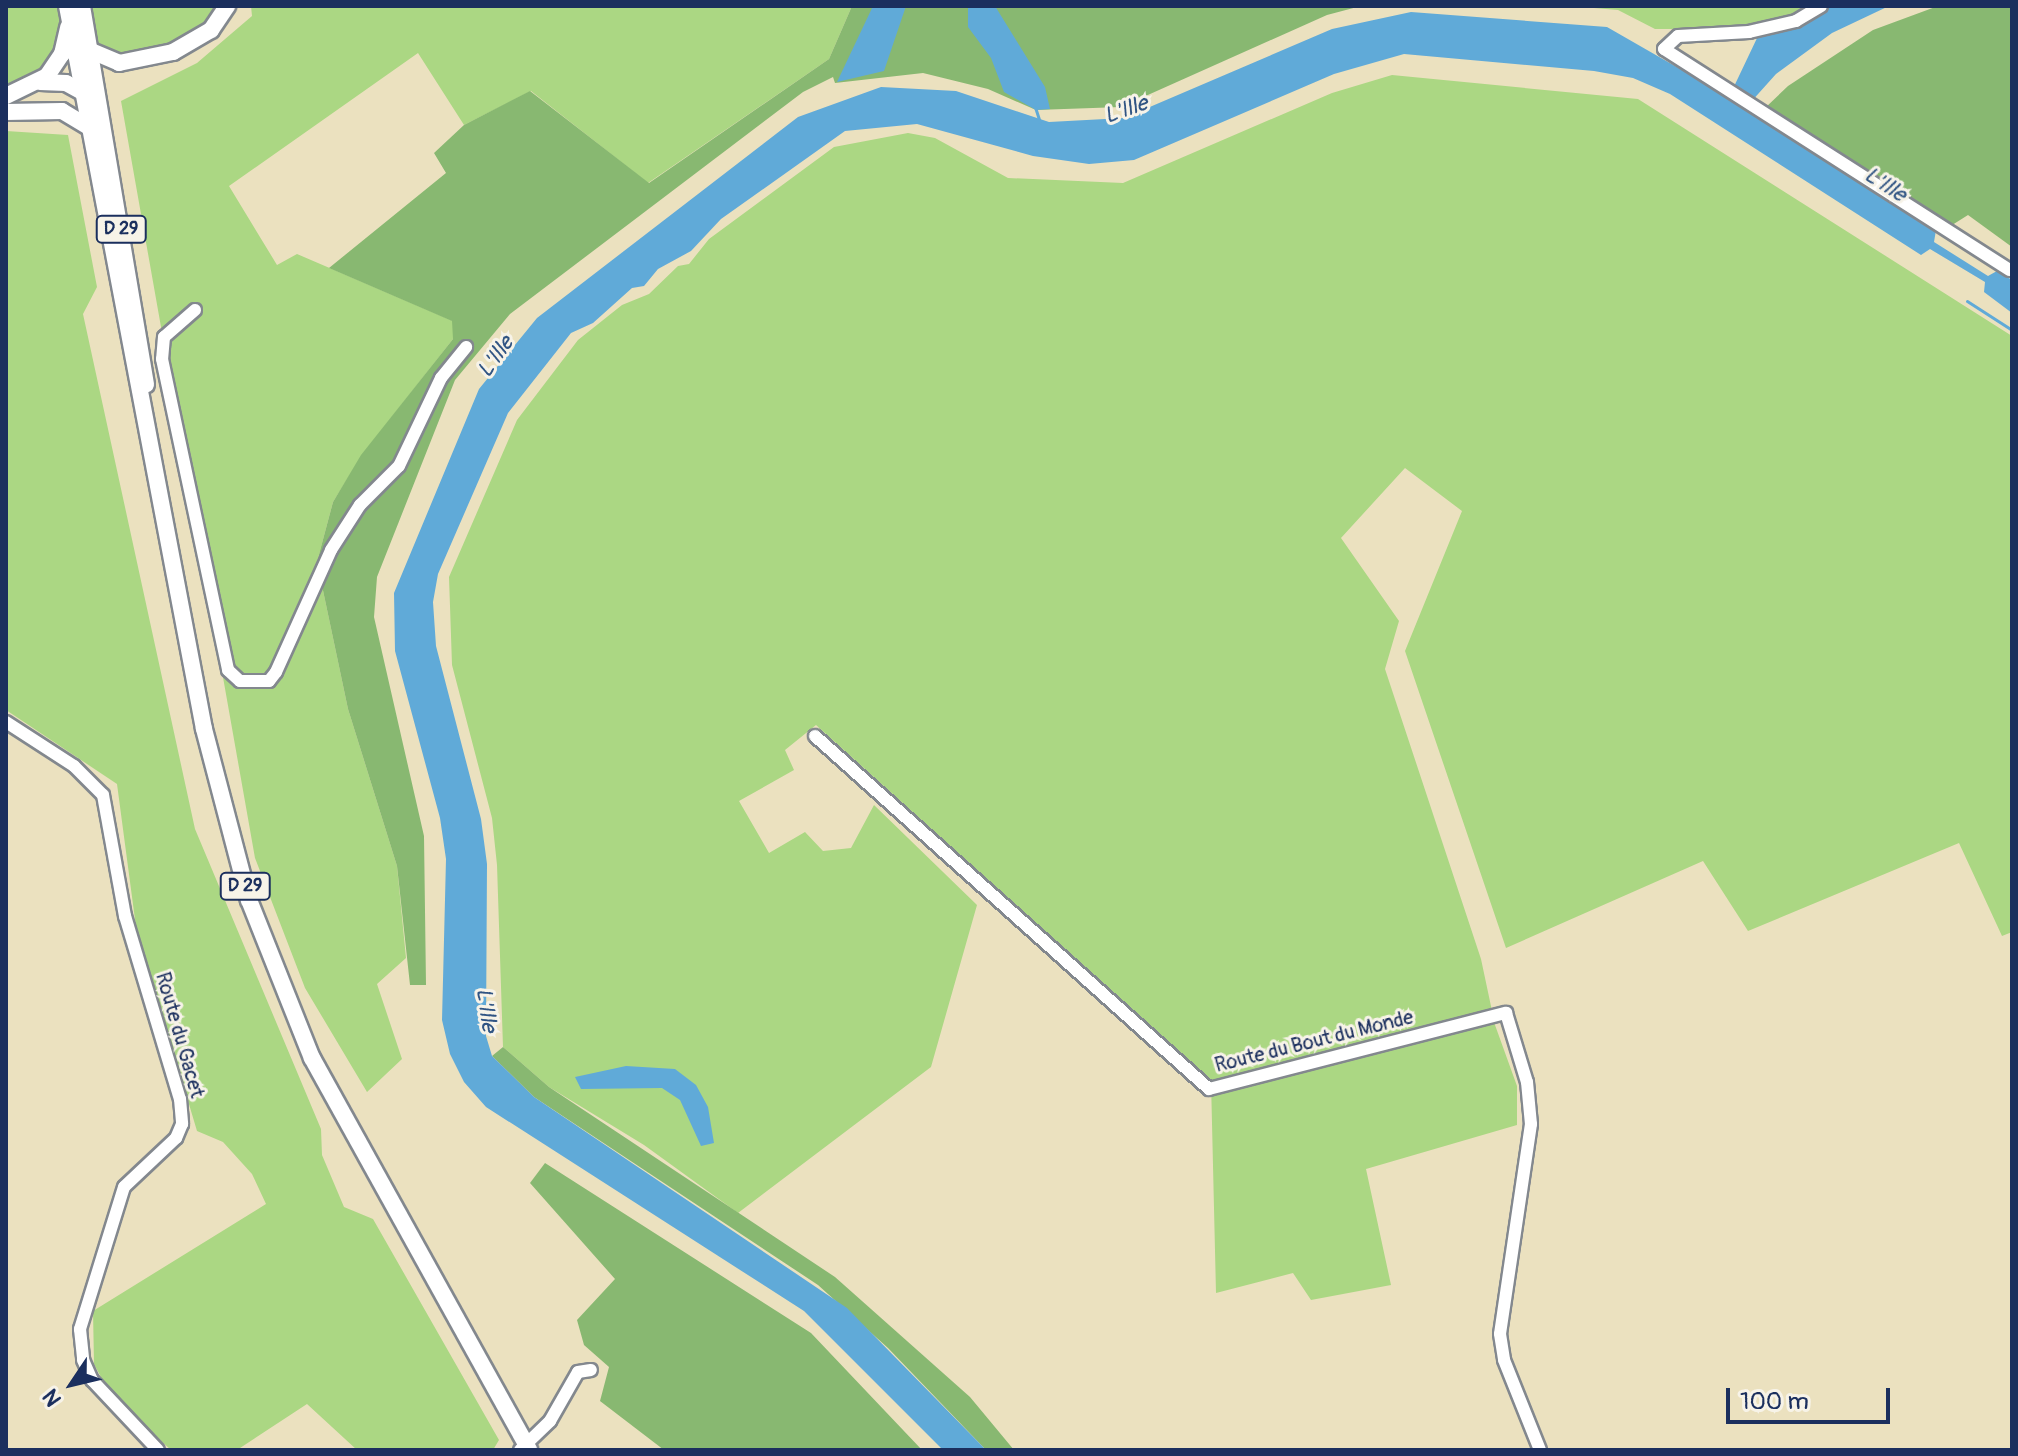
<!DOCTYPE html>
<html>
<head>
<meta charset="utf-8">
<style>
  body { margin:0 }
  #map { position:relative; width:2018px; height:1456px; overflow:hidden; background:#ebe1bf; font-family:Pangolin,sans-serif }
  div>[style] { position:absolute }
  .green>* { inset:0; background:#abd783 }
  .forest>* { inset:0; background:#88b871 }
  .water>* { inset:0; background:#60aad8 }
  .stream>* { height:3px; margin:-1.5px; padding:0 1.5px; transform-origin:1.5px; border-radius:1.5px; background:#60aad8 }
  .roads { filter:drop-shadow(2px 0 #83888e) drop-shadow(-2px 0 #83888e) drop-shadow(0 2px #83888e) drop-shadow(0 -2px #83888e) }
  .minor>* { height:12px; margin:-6px; padding:0 6px; transform-origin:6px; border-radius:6px; background:#fff }
  .major>* { height:16px; margin:-8px; padding:0 8px; transform-origin:8px; border-radius:8px; background:#fff }
  span { translate:-50% -50%; white-space:nowrap; text-align:center; line-height:1.15; -webkit-text-stroke:6px #f7f3e8; paint-order:stroke }
  .shield-label span { padding:2px 6px; background:#f7f3e8; border:2px solid; border-radius:6px; -webkit-text-stroke-width:0 }
  .shield-label { font-size:18px; color:#1b2f5e; font-weight:700 }
  .street-label { font-size:20px; color:#1b2f5e }
  .water-label { font-size:22px; color:#305483; font-style:italic }
  .frame { position:absolute; inset:0; border:8px solid #1b2f5e; pointer-events:none }
  .north { position:absolute; left:32px; top:1344px; width:80px; height:80px; -webkit-text-stroke:6px #f7f3e8; paint-order:stroke; rotate:235deg; font-size:22px; font-weight:700; line-height:32px; text-align:center; color:#1b2f5e }
  .north::after { content:''; display:block; margin:auto; width:28px; height:36px; background:#1b2f5e; clip-path:polygon(50% 0,100% 100%,50% 72%,0 100%) }
  .scale { position:absolute; left:1726px; top:1388px; width:164px; height:36px; box-sizing:border-box; border:4px solid #1b2f5e; border-top:0; padding-left:10px; font-size:24px; line-height:28px; white-space:nowrap; color:#1b2f5e; -webkit-text-stroke:6px #f7f3e8; paint-order:stroke }
</style>
</head>
<body>
<div id="map">
  <div class="green">
    <i style="clip-path:polygon(6px 6px,61px 6px,62px 27px,58px 49px,44px 69px,6px 90px)"></i>
    <i style="clip-path:polygon(89px 6px,219px 6px,206px 25px,168px 46px,112px 55px,96px 42px)"></i>
    <i style="clip-path:polygon(251px 6px,852px 6px,829px 59px,648px 183px,531px 91px,464px 125px,418px 53px,229px 186px,277px 265px,297px 254px,453px 321px,453px 339px,362px 455px,333px 502px,317px 562px,348px 709px,397px 866px,406px 958px,377px 984px,402px 1059px,367px 1092px,305px 988px,255px 858px,121px 101px,197px 63px,252px 16px)"></i>
    <i style="clip-path:polygon(1570px 6px,1816px 6px,1797px 17px,1749px 29px,1655px 29px,1618px 10px)"></i>
    <i style="clip-path:polygon(1392px 75px,1638px 99px,2012px 336px,2012px 932px,2002px 936px,1959px 843px,1748px 931px,1703px 861px,1506px 948px,1405px 651px,1462px 511px,1405px 468px,1341px 538px,1399px 621px,1385px 669px,1481px 959px,1495px 1025px,1517px 1086px,1517px 1125px,1366px 1169px,1391px 1285px,1311px 1300px,1293px 1273px,1216px 1293px,1211px 1081px,816px 725px,785px 750px,794px 770px,739px 801px,769px 853px,805px 832px,823px 851px,851px 848px,874px 805px,977px 905px,931px 1067px,738px 1213px,644px 1145px,549px 1087px,503px 1047px,497px 865px,492px 818px,452px 665px,449px 577px,517px 420px,578px 340px,622px 305px,649px 294px,678px 266px,689px 264px,709px 239px,834px 147px,908px 133px,935px 138px,1008px 178px,1123px 183px,1332px 93px)"></i>
    <i style="clip-path:polygon(6px 131px,68px 135px,97px 287px,83px 314px,195px 829px,321px 1129px,322px 1155px,344px 1207px,373px 1219px,499px 1440px,493px 1450px,357px 1450px,307px 1404px,237px 1450px,171px 1450px,110px 1394px,94px 1364px,93px 1311px,266px 1204px,252px 1174px,223px 1142px,197px 1131px,136px 927px,117px 784px,6px 710px)"></i>
  </div>
  <div class="forest">
    <i style="clip-path:polygon(852px 6px,1361px 6px,1327px 15px,1121px 107px,1036px 110px,988px 89px,923px 73px,835px 83px,833px 77px,803px 92px,510px 314px,455px 380px,377px 577px,374px 617px,424px 836px,426px 985px,410px 985px,397px 866px,348px 709px,317px 562px,333px 502px,361px 455px,453px 339px,452px 321px,329px 268px,446px 173px,434px 153px,464px 125px,530px 91px,649px 183px,829px 59px)"></i>
    <i style="clip-path:polygon(1938px 6px,2012px 6px,2012px 247px,1968px 215px,1949px 227px,1764px 109px,1788px 86px,1873px 30px)"></i>
    <i style="clip-path:polygon(503px 1047px,549px 1087px,835px 1277px,970px 1397px,1014px 1450px,986px 1450px,888px 1348px,818px 1285px,534px 1097px,492px 1056px)"></i>
    <i style="clip-path:polygon(545px 1163px,811px 1333px,922px 1450px,664px 1450px,600px 1401px,609px 1367px,584px 1345px,577px 1320px,615px 1279px,530px 1183px)"></i>
  </div>
  <div class="water">
    <i style="clip-path:polygon(873px 6px,906px 6px,884px 71px,837px 82px)"></i>
    <i style="clip-path:polygon(968px 6px,995px 6px,1045px 87px,1050px 109px,1036px 110px,1004px 92px,991px 58px,968px 27px)"></i>
    <i style="clip-path:polygon(1828px 6px,1889px 6px,1832px 33px,1776px 74px,1750px 103px,1749px 113px,1936px 230px,1934px 242px,1988px 276px,1997px 271px,2012px 280px,2012px 313px,1984px 292px,1985px 282px,1930px 249px,1921px 255px,1670px 94px,1633px 78px,1594px 71px,1404px 54px,1334px 74px,1134px 160px,1089px 164px,1033px 156px,917px 124px,845px 131px,721px 219px,691px 251px,658px 269px,644px 286px,632px 288px,593px 323px,571px 333px,508px 413px,438px 574px,433px 602px,436px 646px,481px 819px,487px 864px,486px 1036px,492px 1056px,534px 1097px,847px 1308px,986px 1450px,943px 1450px,804px 1311px,486px 1107px,464px 1082px,450px 1054px,442px 1020px,446px 859px,440px 818px,395px 651px,394px 593px,479px 389px,537px 318px,798px 117px,881px 87px,956px 91px,1049px 122px,1124px 118px,1332px 29px,1411px 12px,1607px 27px,1729px 97px,1758px 36px,1811px 20px)"></i>
    <i style="clip-path:polygon(626px 1066px,675px 1069px,696px 1085px,708px 1107px,714px 1143px,701px 1146px,680px 1100px,662px 1088px,581px 1089px,575px 1077px)"></i>
  </div>
  <div class="stream">
    <i style="left:1035px;top:107px;width:16px;rotate:72deg"></i>
    <i style="left:1967px;top:301px;width:54px;rotate:32.8deg"></i>
  </div>
  <div class="roads">
    <div class="minor">
      <i style="left:1821px;top:6px;width:29px;rotate:149deg"></i>
      <i style="left:1796px;top:21px;width:48px;rotate:166.8deg"></i>
      <i style="left:1749px;top:32px;width:71px;rotate:176.8deg"></i>
      <i style="left:1678px;top:36px;width:19px;rotate:137deg"></i>
      <i style="left:1664px;top:49px;width:410px;rotate:32.6deg"></i>
      <i style="left:195px;top:310px;width:41px;rotate:138.9deg"></i>
      <i style="left:164px;top:337px;width:22px;rotate:95deg"></i>
      <i style="left:162px;top:359px;width:318px;rotate:78deg"></i>
      <i style="left:228px;top:670px;width:16px;rotate:43deg"></i>
      <i style="left:240px;top:681px;width:29px"></i>
      <i style="left:269px;top:681px;width:11px;rotate:-52deg"></i>
      <i style="left:276px;top:672px;width:134px;rotate:-65.7deg"></i>
      <i style="left:331px;top:550px;width:54px;rotate:-57.2deg"></i>
      <i style="left:360px;top:505px;width:55px;rotate:-45deg"></i>
      <i style="left:399px;top:466px;width:98px;rotate:-64.5deg"></i>
      <i style="left:441px;top:378px;width:40px;rotate:-51deg"></i>
      <i style="left:6px;top:722px;width:81px;rotate:32.9deg"></i>
      <i style="left:74px;top:766px;width:41px;rotate:45deg"></i>
      <i style="left:103px;top:795px;width:123px;rotate:79.7deg"></i>
      <i style="left:125px;top:916px;width:191px;rotate:73.3deg"></i>
      <i style="left:180px;top:1099px;width:25px;rotate:85deg"></i>
      <i style="left:182px;top:1124px;width:15px;rotate:113deg"></i>
      <i style="left:176px;top:1138px;width:71px;rotate:136.7deg"></i>
      <i style="left:124px;top:1187px;width:149px;rotate:107.2deg"></i>
      <i style="left:80px;top:1329px;width:31px;rotate:84deg"></i>
      <i style="left:83px;top:1360px;width:22px;rotate:66deg"></i>
      <i style="left:92px;top:1380px;width:96px;rotate:46.7deg"></i>
      <i style="left:815px;top:736px;width:529px;rotate:41.86deg"></i>
      <i style="left:1209px;top:1089px;width:307px;rotate:-14.4deg"></i>
      <i style="left:1506px;top:1013px;width:72px;rotate:73.1deg"></i>
      <i style="left:1527px;top:1082px;width:42px;rotate:84.6deg"></i>
      <i style="left:1531px;top:1124px;width:212px;rotate:98.4deg"></i>
      <i style="left:1500px;top:1334px;width:26px;rotate:81deg"></i>
      <i style="left:1504px;top:1360px;width:97px;rotate:68.2deg"></i>
      <i style="left:520px;top:1450px;width:42px;rotate:-44deg"></i>
      <i style="left:550px;top:1421px;width:56px;rotate:-60.3deg"></i>
      <i style="left:578px;top:1372px;width:13px;rotate:-9deg"></i>
    </div>
    <div class="major">
      <i style="left:67px;top:6px;width:736px;rotate:79.27deg"></i>
      <i style="left:204px;top:729px;width:177px;rotate:75.3deg"></i>
      <i style="left:249px;top:900px;width:170px;rotate:68.3deg"></i>
      <i style="left:312px;top:1058px;width:448px;rotate:61deg"></i>
      <i style="left:82px;top:6px;width:384px;rotate:80.4deg"></i>
      <i style="left:89px;top:50px;width:33px;rotate:23deg"></i>
      <i style="left:119px;top:63px;width:55px;rotate:-11.5deg"></i>
      <i style="left:173px;top:52px;width:44px;rotate:-30.1deg"></i>
      <i style="left:211px;top:30px;width:29px;rotate:-56deg"></i>
      <i style="left:40px;top:82px;width:26px;rotate:2deg"></i>
      <i style="left:66px;top:83px;width:26px;rotate:29deg"></i>
      <i style="left:6px;top:96px;width:46px;rotate:-26deg"></i>
      <i style="left:47px;top:76px;width:27px;rotate:-56deg"></i>
      <i style="left:62px;top:54px;width:28px;rotate:-77deg"></i>
      <i style="left:6px;top:112px;width:56px;rotate:-1deg"></i>
      <i style="left:62px;top:111px;width:33px;rotate:31deg"></i>
    </div>
  </div>
  <div class="shield-label">
    <span style="left:121px;top:229px">D 29</span>
    <span style="left:245px;top:886px">D 29</span>
  </div>
  <div class="street-label">
    <span style="left:180px;top:1035px;rotate:74deg">Route du Gacet</span>
    <span style="left:1314px;top:1041px;rotate:-14deg">Route du Bout du Monde</span>
  </div>
  <div class="water-label">
    <span style="left:1126px;top:110px;rotate:-19deg">L'Ille</span>
    <span style="left:1885px;top:185px;rotate:33deg">L'Ille</span>
    <span style="left:496px;top:357px;rotate:-54deg">L'Ille</span>
    <span style="left:486px;top:1010px;rotate:82deg">L'Ille</span>
  </div>
  <div class="frame"></div>
  <div class="north">N</div>
  <div class="scale">100 m</div>
</div>
</body>
</html>
